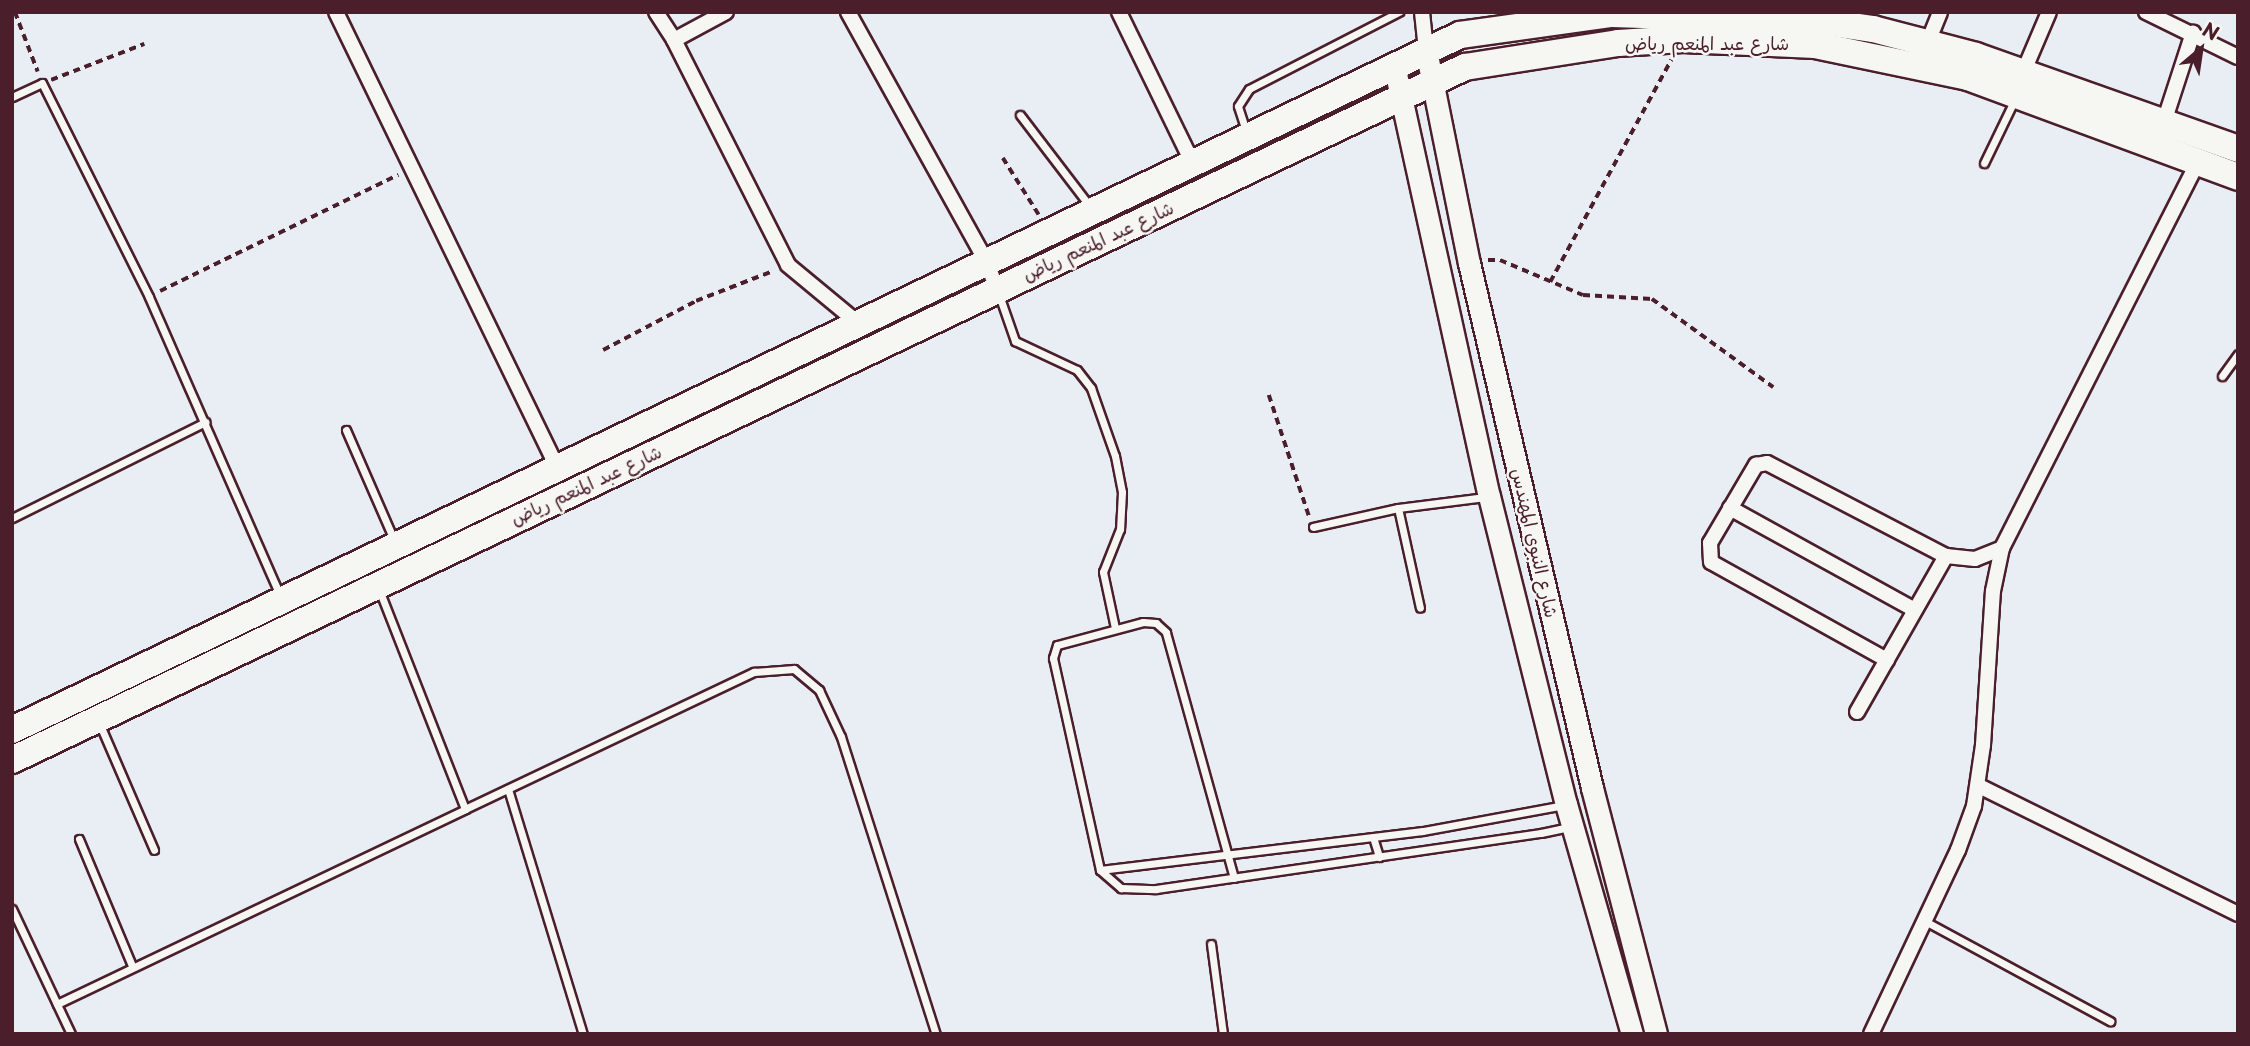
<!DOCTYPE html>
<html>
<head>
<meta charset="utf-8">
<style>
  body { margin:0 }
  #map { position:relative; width:2250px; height:1046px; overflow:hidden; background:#e9edf4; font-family:"Playpen Sans","Playpen Sans Arabic",sans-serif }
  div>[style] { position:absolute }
  .path>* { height:3.5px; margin-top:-1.75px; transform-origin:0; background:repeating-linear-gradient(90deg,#4a1f2b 0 7px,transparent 0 12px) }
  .roads { filter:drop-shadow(2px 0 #4a1f2b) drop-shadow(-2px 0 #4a1f2b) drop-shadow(0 2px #4a1f2b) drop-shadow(0 -2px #4a1f2b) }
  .lane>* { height:7px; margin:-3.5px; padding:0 3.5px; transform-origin:3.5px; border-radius:3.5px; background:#f6f6f2 }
  .street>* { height:14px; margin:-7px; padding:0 7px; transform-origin:7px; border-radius:7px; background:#f6f6f2 }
  .secondary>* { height:21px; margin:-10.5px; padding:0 10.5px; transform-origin:10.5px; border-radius:10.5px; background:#f6f6f2 }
  .highway>* { height:26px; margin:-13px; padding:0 13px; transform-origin:13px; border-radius:13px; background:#f6f6f2 }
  span { translate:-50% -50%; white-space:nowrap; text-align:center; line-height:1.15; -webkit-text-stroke:5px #f6f6f2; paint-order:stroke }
  .street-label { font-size:18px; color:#4a1f2b }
  .frame { position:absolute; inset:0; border:14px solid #4a1f2b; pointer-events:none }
  .north { position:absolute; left:2166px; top:14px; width:70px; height:70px; -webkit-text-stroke:5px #f6f6f2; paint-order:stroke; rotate:29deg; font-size:19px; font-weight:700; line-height:28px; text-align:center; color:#4a1f2b }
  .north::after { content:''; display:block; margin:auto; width:24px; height:32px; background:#4a1f2b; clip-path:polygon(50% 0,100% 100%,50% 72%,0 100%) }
</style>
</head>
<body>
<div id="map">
  <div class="path">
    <i style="left:15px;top:12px;width:64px;rotate:69deg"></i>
    <i style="left:51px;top:80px;width:100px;rotate:-21.2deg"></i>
    <i style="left:1003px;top:158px;width:67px;rotate:57.7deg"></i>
    <i style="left:1488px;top:260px;width:12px"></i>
    <i style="left:1500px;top:260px;width:90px;rotate:22.9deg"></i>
    <i style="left:1583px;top:295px;width:69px;rotate:3.3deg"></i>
    <i style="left:1652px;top:299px;width:150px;rotate:36deg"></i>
    <i style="left:1550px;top:282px;width:253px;rotate:-61.4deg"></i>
    <i style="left:160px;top:291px;width:265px;rotate:-26deg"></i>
    <i style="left:603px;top:350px;width:105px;rotate:-27.8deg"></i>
    <i style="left:696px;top:301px;width:83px;rotate:-21.3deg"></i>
    <i style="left:1269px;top:395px;width:127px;rotate:71.7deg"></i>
  </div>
  <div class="roads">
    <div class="lane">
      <i style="left:12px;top:97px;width:33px;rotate:-25deg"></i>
      <i style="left:42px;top:83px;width:239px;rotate:63.4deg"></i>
      <i style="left:149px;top:297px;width:326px;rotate:66.3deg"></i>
      <i style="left:1020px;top:115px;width:117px;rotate:52.6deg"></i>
      <i style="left:1246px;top:131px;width:26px;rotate:-108deg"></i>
      <i style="left:1238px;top:106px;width:20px;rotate:-57deg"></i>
      <i style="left:1249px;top:89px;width:169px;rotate:-27.2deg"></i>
      <i style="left:1984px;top:163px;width:69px;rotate:-64.2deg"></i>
      <i style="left:999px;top:295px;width:49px;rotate:70.8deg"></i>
      <i style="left:1015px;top:341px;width:68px;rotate:25.1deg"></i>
      <i style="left:1077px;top:370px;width:23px;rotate:52deg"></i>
      <i style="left:1091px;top:388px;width:72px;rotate:70.6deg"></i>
      <i style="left:1115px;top:456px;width:37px;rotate:79deg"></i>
      <i style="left:1122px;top:492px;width:37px;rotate:93deg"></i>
      <i style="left:1120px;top:529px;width:46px;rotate:111.6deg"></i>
      <i style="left:1103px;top:572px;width:57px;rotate:77.9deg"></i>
      <i style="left:2222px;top:376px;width:27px;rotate:-54deg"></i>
      <i style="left:346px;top:430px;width:122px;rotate:66.4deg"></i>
      <i style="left:1398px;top:508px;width:102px;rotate:77.6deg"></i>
      <i style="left:12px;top:518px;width:216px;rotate:-26.4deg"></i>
      <i style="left:1313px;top:527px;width:87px;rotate:-12.6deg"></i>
      <i style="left:1398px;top:508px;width:88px;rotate:-7.2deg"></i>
      <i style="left:100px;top:725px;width:136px;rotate:66.6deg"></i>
      <i style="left:508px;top:789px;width:256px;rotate:73deg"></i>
      <i style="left:465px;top:809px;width:320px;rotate:-25.4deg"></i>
      <i style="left:754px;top:672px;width:40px;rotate:-4.3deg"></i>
      <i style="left:794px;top:669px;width:33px;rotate:40deg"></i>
      <i style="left:819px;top:690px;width:52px;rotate:64.9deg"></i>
      <i style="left:841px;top:737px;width:312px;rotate:72.3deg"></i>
      <i style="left:1373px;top:837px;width:21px;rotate:73deg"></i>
      <i style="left:79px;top:839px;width:138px;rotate:67.3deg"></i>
      <i style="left:1100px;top:870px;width:325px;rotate:-6.9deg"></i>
      <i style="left:1423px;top:831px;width:143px;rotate:-10.4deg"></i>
      <i style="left:1234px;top:878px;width:255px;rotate:-105.5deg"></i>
      <i style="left:1166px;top:632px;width:13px;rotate:-138deg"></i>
      <i style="left:1156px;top:623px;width:13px;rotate:-176deg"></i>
      <i style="left:1143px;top:622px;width:89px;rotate:165deg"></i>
      <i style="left:1057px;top:645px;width:14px;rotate:107deg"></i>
      <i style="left:1053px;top:658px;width:217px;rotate:77.5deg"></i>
      <i style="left:1100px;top:870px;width:28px;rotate:41deg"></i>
      <i style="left:1121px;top:888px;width:35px;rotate:2deg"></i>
      <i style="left:1156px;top:889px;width:389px;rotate:-8.3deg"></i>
      <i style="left:1541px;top:833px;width:30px;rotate:-12deg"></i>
      <i style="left:12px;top:909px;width:138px;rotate:64.7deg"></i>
      <i style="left:1923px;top:920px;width:213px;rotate:28.4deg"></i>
      <i style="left:1211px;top:944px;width:91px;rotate:82.4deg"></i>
      <i style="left:57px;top:1004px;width:452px;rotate:-25.5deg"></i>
      <i style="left:465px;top:809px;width:233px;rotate:-111.4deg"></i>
    </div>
    <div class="street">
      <i style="left:336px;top:12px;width:508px;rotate:64.09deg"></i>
      <i style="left:656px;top:12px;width:33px;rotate:57deg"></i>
      <i style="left:674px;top:40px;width:252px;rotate:63.1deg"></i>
      <i style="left:788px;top:265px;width:92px;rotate:39.7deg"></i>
      <i style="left:848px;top:12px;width:287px;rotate:61deg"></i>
      <i style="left:987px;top:263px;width:28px;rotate:69deg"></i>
      <i style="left:1119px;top:12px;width:169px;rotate:64deg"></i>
      <i style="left:1422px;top:12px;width:38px;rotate:84deg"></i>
      <i style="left:2146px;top:12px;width:102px;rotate:26.1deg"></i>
      <i style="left:674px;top:40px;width:59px;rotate:-28.3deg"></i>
      <i style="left:1928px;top:42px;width:32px;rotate:-68deg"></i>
      <i style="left:2023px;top:73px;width:66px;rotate:-66.9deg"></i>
      <i style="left:2164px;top:122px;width:94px;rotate:-72deg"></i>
      <i style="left:1730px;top:508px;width:211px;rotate:28.9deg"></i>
      <i style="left:1887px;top:660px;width:201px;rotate:-150.9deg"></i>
      <i style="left:1711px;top:562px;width:19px;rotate:-93deg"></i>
      <i style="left:1710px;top:543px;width:91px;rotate:-59.5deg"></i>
      <i style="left:1756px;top:465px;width:11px;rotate:-10deg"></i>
      <i style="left:1767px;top:463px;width:202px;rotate:27.5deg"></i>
      <i style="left:1946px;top:556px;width:29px;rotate:6deg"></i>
      <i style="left:1975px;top:559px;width:29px;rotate:-22deg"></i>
      <i style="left:1857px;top:712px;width:180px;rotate:-60.3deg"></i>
      <i style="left:1979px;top:786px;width:289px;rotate:26.3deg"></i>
      <i style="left:1871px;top:1034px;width:204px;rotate:-64.7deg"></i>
      <i style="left:1958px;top:850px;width:47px;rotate:-70deg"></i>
      <i style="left:1974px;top:806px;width:62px;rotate:-81.6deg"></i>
      <i style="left:1983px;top:745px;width:154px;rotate:-86.3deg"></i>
      <i style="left:1993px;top:591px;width:44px;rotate:-78.2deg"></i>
      <i style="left:2002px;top:548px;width:433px;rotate:-63.1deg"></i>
    </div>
    <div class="secondary">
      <i style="left:1426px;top:50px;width:217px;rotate:78.6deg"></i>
      <i style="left:1469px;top:263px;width:539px;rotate:76.81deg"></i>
      <i style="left:1592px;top:788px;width:254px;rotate:75.4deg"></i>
      <i style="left:1394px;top:65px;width:441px;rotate:77.6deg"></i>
      <i style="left:1489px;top:496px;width:317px;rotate:76deg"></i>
      <i style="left:1566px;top:804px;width:239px;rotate:74deg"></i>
    </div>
    <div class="highway">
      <i style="left:12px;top:730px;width:1606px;rotate:-25.64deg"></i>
      <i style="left:1460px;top:35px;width:153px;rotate:-7.9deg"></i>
      <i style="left:1612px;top:14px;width:206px;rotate:1.9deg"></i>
      <i style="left:1818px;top:21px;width:56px;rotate:8.3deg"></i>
      <i style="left:1873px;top:29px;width:106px;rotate:14.7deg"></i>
      <i style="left:1976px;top:56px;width:278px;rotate:19.5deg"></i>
      <i style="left:12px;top:760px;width:1610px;rotate:-25.5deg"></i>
      <i style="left:1465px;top:67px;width:155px;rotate:-8.9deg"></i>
      <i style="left:1618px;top:43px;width:65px;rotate:-3.5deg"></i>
      <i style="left:1683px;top:39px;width:132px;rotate:2.6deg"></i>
      <i style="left:1815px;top:45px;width:156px;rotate:11.8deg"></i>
      <i style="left:1968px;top:77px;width:288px;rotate:20.3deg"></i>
    </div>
  </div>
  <div class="street-label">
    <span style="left:1707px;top:43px">شارع عبد المنعم رياض</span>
    <span style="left:1098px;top:241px;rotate:-25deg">شارع عبد المنعم رياض</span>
    <span style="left:586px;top:485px;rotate:-25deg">شارع عبد المنعم رياض</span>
    <span style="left:1535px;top:543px;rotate:77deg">شارع النبوى المهندس</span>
  </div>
  <div class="frame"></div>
  <div class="north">N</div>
</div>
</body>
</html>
